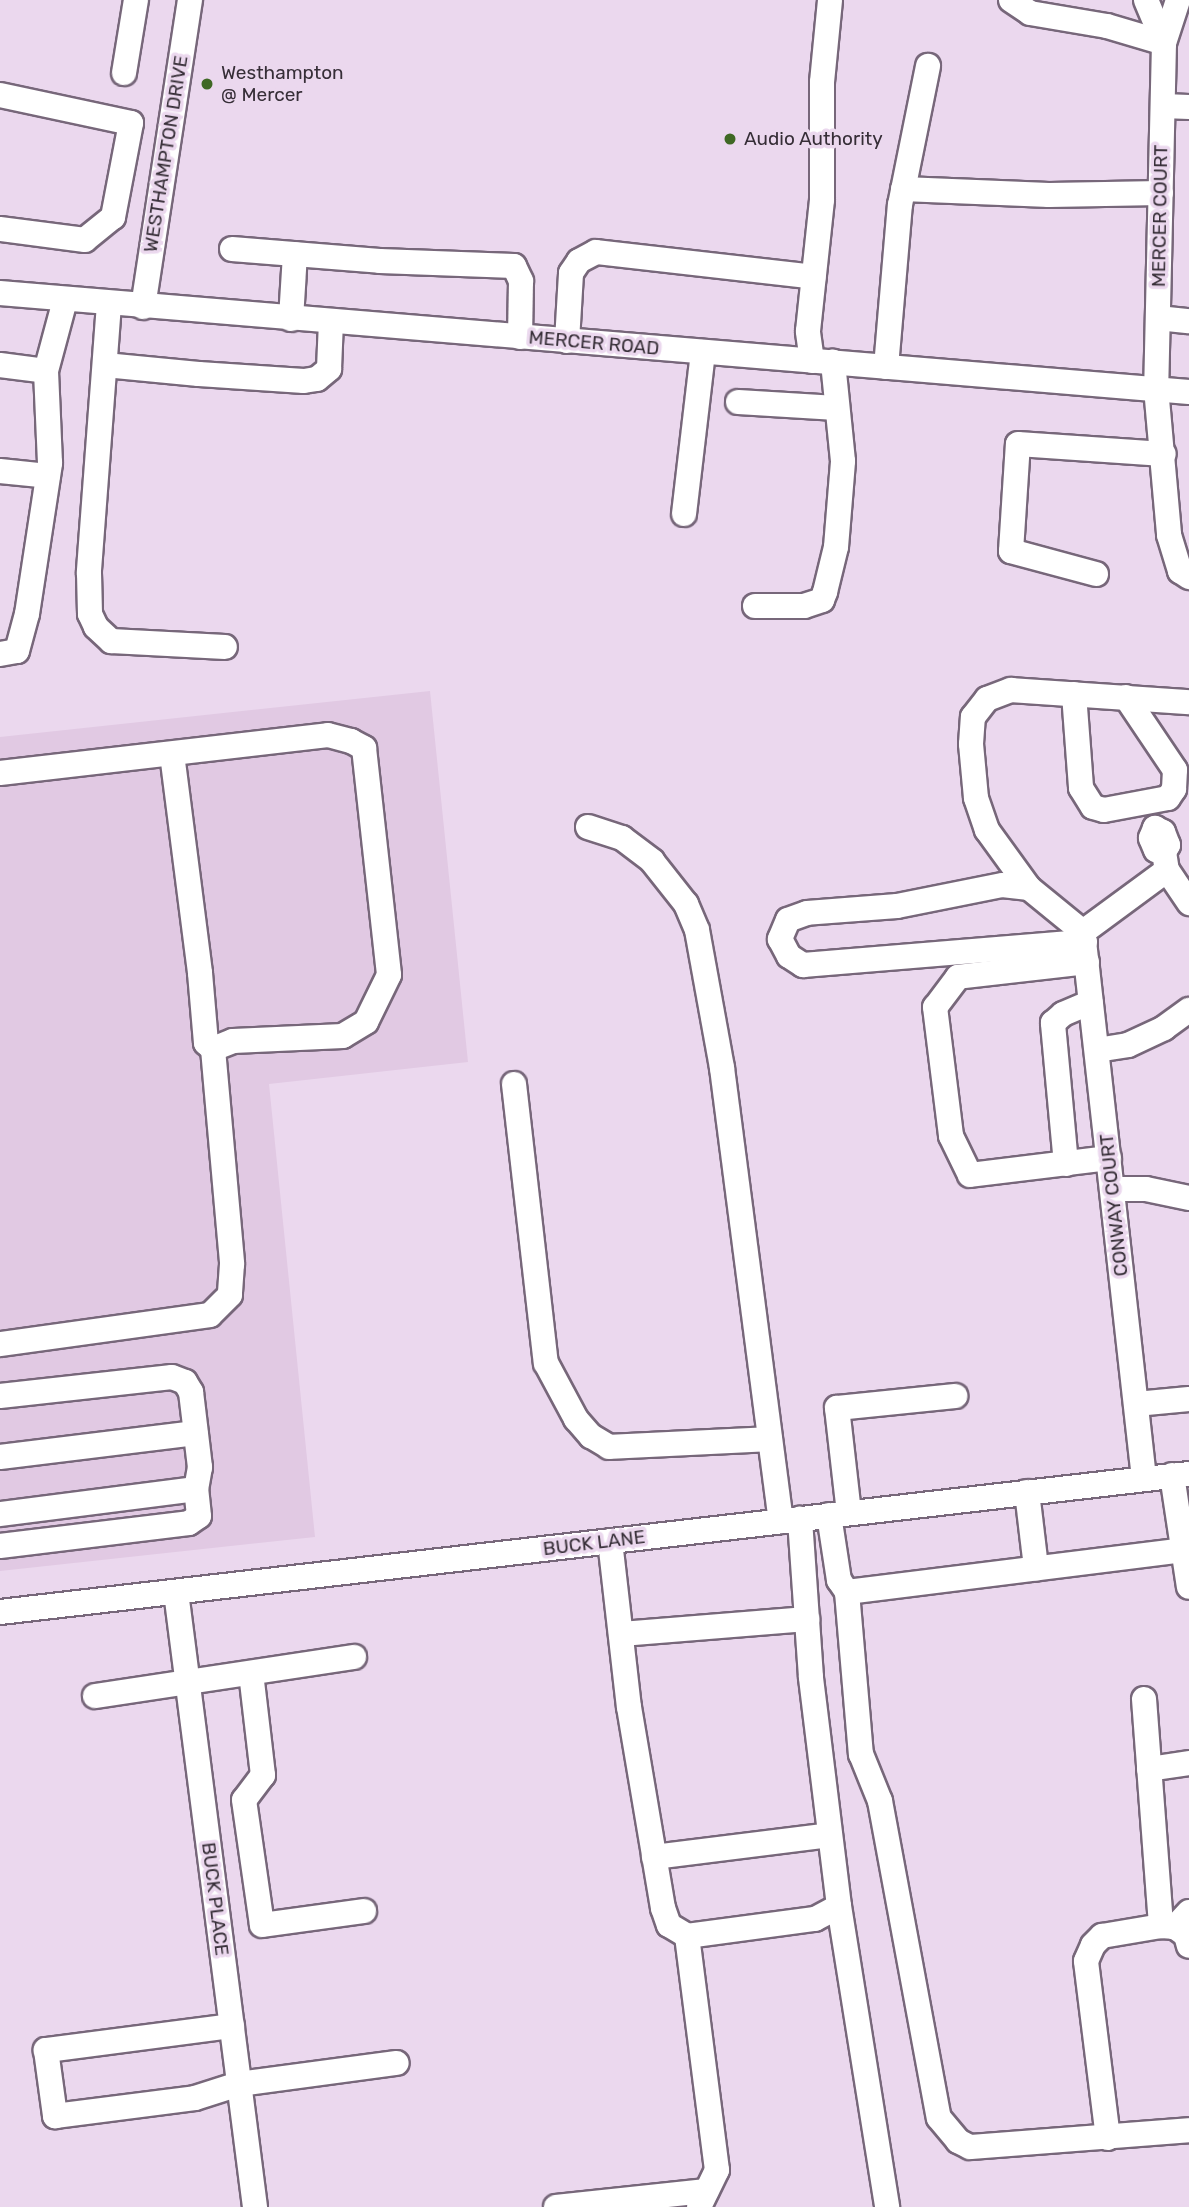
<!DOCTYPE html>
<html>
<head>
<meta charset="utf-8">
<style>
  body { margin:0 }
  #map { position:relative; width:1189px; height:2207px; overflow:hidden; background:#ebd8ee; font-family:Rubik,sans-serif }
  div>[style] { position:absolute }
  .built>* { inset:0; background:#e1c9e3 }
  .roads { filter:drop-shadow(2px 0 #77677a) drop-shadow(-2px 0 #77677a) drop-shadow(0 2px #77677a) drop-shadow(0 -2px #77677a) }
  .minor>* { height:24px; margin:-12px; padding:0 12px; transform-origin:12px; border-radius:12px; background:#fff }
  .dots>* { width:19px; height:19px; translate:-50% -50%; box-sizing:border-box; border:4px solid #ebd8ee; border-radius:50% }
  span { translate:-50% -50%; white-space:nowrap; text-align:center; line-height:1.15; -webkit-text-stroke:7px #ebd8ee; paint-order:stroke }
  .poi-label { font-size:19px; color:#362e37 }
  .left { translate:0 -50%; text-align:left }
  .street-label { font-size:19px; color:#362e37 }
</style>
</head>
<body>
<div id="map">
  <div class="built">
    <i style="clip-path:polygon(430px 691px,468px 1062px,269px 1084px,315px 1537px,0 1571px,0 737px)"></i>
  </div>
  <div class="roads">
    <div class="minor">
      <i style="left:1011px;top:0;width:23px;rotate:34deg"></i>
      <i style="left:1030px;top:13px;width:78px;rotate:9.6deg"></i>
      <i style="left:1107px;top:26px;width:59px;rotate:16.6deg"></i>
      <i style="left:1146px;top:0;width:47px;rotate:67.3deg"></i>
      <i style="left:1178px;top:0;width:45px;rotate:108deg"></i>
      <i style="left:1164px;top:43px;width:345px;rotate:91.3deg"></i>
      <i style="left:1156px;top:388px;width:148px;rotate:84.9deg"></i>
      <i style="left:1169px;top:535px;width:38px;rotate:73deg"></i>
      <i style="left:1180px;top:571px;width:11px;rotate:34deg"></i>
      <i style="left:124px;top:73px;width:74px;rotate:-80.7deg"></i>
      <i style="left:0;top:95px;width:134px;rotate:12.1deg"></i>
      <i style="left:131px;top:123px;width:96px;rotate:100.8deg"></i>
      <i style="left:113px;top:217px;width:36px;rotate:141deg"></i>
      <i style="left:85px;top:240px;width:86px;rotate:-172.6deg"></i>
      <i style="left:1163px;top:106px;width:26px;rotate:2deg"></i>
      <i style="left:903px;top:189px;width:146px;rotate:2.4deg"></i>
      <i style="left:1049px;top:195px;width:112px;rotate:-1deg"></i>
      <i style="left:232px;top:249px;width:148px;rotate:4.6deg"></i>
      <i style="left:380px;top:261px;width:134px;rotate:2.1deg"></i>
      <i style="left:514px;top:266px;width:17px;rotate:65deg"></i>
      <i style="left:521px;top:281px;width:56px;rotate:91deg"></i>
      <i style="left:0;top:293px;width:1193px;rotate:4.76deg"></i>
      <i style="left:109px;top:304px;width:270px;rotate:94.3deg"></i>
      <i style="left:89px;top:573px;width:41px;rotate:88.6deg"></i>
      <i style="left:90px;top:614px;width:14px;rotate:65deg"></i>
      <i style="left:96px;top:627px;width:21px;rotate:43deg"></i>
      <i style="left:111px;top:641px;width:114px;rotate:3deg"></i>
      <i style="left:143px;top:307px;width:311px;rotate:-81.3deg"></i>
      <i style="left:1158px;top:318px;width:31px;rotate:6deg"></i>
      <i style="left:291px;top:319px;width:65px;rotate:-86.5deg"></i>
      <i style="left:567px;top:341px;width:68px;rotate:-86.6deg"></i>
      <i style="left:571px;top:273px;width:14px;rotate:-56deg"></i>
      <i style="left:579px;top:261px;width:19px;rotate:-28deg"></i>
      <i style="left:596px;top:252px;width:219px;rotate:6.5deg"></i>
      <i style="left:812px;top:361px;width:30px;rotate:-98deg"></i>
      <i style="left:808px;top:331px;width:132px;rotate:-83.9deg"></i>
      <i style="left:822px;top:200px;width:118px;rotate:-90deg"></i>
      <i style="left:822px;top:82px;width:82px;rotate:-84.4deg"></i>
      <i style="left:0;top:365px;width:46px;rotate:7.4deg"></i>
      <i style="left:46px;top:371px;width:73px;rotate:-75deg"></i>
      <i style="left:105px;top:365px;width:94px;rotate:5.5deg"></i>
      <i style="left:199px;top:374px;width:105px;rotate:3.8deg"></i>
      <i style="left:304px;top:381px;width:13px;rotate:-9deg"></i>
      <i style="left:317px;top:379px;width:16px;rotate:-40deg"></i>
      <i style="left:329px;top:369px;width:47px;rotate:-87.6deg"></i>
      <i style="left:886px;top:367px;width:163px;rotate:-85.1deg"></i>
      <i style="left:900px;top:205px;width:142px;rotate:-78.6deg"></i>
      <i style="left:738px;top:402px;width:99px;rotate:3.5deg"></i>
      <i style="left:0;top:471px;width:48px;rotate:5.9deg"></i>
      <i style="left:684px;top:514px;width:163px;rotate:-83.3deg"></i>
      <i style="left:1096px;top:574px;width:88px;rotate:-164.9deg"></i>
      <i style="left:1011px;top:551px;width:107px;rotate:-86.3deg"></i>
      <i style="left:1018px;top:444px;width:146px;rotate:3.9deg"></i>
      <i style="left:755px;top:606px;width:49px"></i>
      <i style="left:804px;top:606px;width:19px;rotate:-18deg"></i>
      <i style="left:822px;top:600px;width:9px;rotate:-69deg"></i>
      <i style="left:825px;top:592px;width:46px;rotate:-76.3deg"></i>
      <i style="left:836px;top:547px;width:86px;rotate:-85.3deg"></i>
      <i style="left:843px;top:461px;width:100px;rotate:-95.8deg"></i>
      <i style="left:0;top:654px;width:17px;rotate:-10deg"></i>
      <i style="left:17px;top:651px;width:38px;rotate:-75deg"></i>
      <i style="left:27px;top:614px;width:153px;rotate:-81.3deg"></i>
      <i style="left:50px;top:463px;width:92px;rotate:-92.5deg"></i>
      <i style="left:1074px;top:694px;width:94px;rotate:85.7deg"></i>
      <i style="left:1081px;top:788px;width:22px;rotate:58deg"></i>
      <i style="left:1093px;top:807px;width:11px;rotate:15deg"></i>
      <i style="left:1104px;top:810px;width:65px;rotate:-10.6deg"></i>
      <i style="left:1168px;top:798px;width:11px;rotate:-56deg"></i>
      <i style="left:1174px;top:789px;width:19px;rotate:-87deg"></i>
      <i style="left:1175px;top:770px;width:88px;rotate:-123.9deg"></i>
      <i style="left:172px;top:754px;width:221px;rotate:82.7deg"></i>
      <i style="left:200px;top:973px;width:70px;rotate:85.1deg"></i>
      <i style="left:206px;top:1043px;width:9px;rotate:41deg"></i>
      <i style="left:0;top:773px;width:330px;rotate:-6.6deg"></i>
      <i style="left:328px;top:735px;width:24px;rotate:15deg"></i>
      <i style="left:351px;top:741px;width:15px;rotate:28deg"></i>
      <i style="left:364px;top:748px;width:228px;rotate:83.7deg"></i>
      <i style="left:389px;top:975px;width:52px;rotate:116.1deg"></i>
      <i style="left:366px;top:1022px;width:27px;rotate:149deg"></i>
      <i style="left:343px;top:1036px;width:110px;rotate:177.4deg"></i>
      <i style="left:233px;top:1041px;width:22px;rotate:158deg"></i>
      <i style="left:213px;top:1049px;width:216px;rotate:84.9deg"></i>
      <i style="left:232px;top:1264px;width:31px;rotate:94deg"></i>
      <i style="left:230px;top:1295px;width:28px;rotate:135deg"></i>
      <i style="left:210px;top:1315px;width:212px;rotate:172.1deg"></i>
      <i style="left:588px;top:827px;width:36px;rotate:18deg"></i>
      <i style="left:622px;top:838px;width:38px;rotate:37deg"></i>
      <i style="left:652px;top:861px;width:55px;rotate:51.7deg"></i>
      <i style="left:686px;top:904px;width:28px;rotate:67deg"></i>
      <i style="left:697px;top:930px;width:140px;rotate:79.7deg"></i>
      <i style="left:722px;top:1068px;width:457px;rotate:82.6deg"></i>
      <i style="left:1164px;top:852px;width:8px;rotate:-166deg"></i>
      <i style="left:1156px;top:850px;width:13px;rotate:-113deg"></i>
      <i style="left:1151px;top:838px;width:11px;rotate:-68deg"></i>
      <i style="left:1155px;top:828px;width:9px;rotate:27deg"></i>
      <i style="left:1163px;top:832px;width:14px;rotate:69deg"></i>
      <i style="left:1168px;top:845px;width:8px;rotate:120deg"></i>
      <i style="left:1164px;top:852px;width:18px;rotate:81deg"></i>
      <i style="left:1029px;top:888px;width:72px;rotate:-125.9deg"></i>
      <i style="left:987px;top:830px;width:34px;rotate:-109deg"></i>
      <i style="left:976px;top:798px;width:54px;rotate:-95.3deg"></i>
      <i style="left:971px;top:744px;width:27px;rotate:-86deg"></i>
      <i style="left:973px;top:717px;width:23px;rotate:-52deg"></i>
      <i style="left:987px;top:699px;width:26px;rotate:-21deg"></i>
      <i style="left:1011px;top:690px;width:178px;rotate:3.9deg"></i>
      <i style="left:1083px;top:932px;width:70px;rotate:-140.8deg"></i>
      <i style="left:1029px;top:888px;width:27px;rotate:-174deg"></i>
      <i style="left:1002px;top:885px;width:107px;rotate:168.7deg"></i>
      <i style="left:897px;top:906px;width:90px;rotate:175.6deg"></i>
      <i style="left:807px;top:913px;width:20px;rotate:160deg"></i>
      <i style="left:788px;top:920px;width:21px;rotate:113deg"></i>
      <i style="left:780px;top:939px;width:19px;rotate:62deg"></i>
      <i style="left:789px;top:956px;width:17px;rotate:33deg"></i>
      <i style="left:803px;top:965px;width:283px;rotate:-4.7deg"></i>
      <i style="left:1083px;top:932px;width:549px;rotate:83.63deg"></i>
      <i style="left:1083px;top:932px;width:104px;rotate:-36.4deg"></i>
      <i style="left:1167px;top:870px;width:40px;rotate:56deg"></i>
      <i style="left:1087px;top:962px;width:130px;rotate:173.4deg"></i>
      <i style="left:958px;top:977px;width:38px;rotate:127deg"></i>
      <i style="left:935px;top:1007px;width:130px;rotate:82.9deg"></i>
      <i style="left:951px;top:1136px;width:43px;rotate:64deg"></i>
      <i style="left:970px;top:1175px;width:140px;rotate:-7deg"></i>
      <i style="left:1097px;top:1050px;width:31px;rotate:-9deg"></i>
      <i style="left:1128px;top:1045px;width:40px;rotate:-25deg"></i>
      <i style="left:1164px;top:1028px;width:31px;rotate:-36deg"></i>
      <i style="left:514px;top:1084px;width:281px;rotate:83.5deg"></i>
      <i style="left:546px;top:1363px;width:64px;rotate:61.8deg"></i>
      <i style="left:576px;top:1419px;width:23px;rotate:49deg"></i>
      <i style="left:591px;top:1436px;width:21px;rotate:31deg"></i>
      <i style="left:609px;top:1447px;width:161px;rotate:-2.8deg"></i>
      <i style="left:1066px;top:1164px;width:142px;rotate:-95.3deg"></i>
      <i style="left:1053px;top:1023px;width:13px;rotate:-42deg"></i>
      <i style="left:1063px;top:1014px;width:30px;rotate:-23deg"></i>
      <i style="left:1112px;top:1189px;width:34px"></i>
      <i style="left:1146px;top:1189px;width:44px;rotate:11.8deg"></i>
      <i style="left:0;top:1396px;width:173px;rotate:-6.3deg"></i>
      <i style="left:172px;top:1377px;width:14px;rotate:21deg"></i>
      <i style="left:185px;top:1382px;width:12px;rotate:59deg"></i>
      <i style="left:191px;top:1392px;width:76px;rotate:83.2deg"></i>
      <i style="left:200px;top:1467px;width:22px;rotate:100deg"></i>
      <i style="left:196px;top:1489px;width:198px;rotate:172.7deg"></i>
      <i style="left:1136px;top:1404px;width:53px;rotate:-5.4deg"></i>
      <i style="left:0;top:1457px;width:197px;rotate:-7deg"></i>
      <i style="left:1172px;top:1475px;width:113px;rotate:81.4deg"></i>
      <i style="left:1027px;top:1492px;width:77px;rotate:83.2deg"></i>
      <i style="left:849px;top:1513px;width:106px;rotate:-96.5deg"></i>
      <i style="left:837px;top:1408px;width:119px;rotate:-5.8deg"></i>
      <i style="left:829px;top:1515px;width:66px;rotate:81.3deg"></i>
      <i style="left:839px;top:1580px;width:14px;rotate:56deg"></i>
      <i style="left:847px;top:1592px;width:339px;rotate:-7.1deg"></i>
      <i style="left:610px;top:1541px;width:167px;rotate:83.5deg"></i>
      <i style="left:629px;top:1707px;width:204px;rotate:80.4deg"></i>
      <i style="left:663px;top:1908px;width:18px;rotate:71deg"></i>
      <i style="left:669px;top:1925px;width:21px;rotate:31deg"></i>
      <i style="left:687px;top:1936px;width:129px;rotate:-7.6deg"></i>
      <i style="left:815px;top:1919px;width:27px;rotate:-28deg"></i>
      <i style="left:839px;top:1906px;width:231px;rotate:-97deg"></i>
      <i style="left:811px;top:1677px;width:159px;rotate:-94deg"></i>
      <i style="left:0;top:1546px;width:190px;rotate:-6.9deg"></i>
      <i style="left:189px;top:1523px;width:12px;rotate:-35deg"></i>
      <i style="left:199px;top:1516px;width:27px;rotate:-96deg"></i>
      <i style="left:176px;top:1592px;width:620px;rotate:82.68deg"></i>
      <i style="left:847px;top:1592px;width:163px;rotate:85.1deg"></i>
      <i style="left:861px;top:1754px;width:51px;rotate:68deg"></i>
      <i style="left:880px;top:1801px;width:322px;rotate:79.5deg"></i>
      <i style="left:939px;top:2118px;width:30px;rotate:50deg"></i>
      <i style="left:958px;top:2141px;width:13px;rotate:27deg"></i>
      <i style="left:970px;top:2147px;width:220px;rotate:-4.4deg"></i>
      <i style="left:0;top:1612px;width:1197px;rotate:-6.62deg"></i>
      <i style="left:621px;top:1634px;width:187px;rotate:-4.6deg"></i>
      <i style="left:251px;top:1673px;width:103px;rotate:83.3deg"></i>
      <i style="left:263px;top:1775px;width:31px;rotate:127deg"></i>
      <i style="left:244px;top:1800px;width:126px;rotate:81.8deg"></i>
      <i style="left:262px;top:1925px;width:103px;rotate:-7.8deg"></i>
      <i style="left:95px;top:1696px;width:262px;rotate:-8.6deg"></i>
      <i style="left:1144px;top:1699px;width:228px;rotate:85.7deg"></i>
      <i style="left:1149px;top:1769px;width:40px;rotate:-8.5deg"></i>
      <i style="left:654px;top:1857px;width:177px;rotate:-7.1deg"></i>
      <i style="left:839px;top:1906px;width:305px;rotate:80.9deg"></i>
      <i style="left:1189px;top:1912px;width:21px;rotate:133deg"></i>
      <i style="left:1175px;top:1927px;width:14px;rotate:36deg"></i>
      <i style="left:1186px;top:1935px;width:11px;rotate:75deg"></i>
      <i style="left:687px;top:1936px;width:236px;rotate:82.7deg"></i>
      <i style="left:717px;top:2170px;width:41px;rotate:115.9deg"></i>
      <i style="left:232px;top:2026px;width:188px;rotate:172.6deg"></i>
      <i style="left:46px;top:2050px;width:67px;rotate:82.2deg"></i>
      <i style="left:55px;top:2116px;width:141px;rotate:-7.3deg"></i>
      <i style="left:195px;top:2098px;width:46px;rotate:-17.7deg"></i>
      <i style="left:239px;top:2084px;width:159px;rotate:-7.6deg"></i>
      <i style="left:1108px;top:2138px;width:178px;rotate:-97.1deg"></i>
      <i style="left:1086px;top:1961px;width:17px;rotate:-66deg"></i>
      <i style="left:1093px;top:1945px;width:13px;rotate:-45deg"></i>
      <i style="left:1102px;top:1936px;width:60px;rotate:-9.6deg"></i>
      <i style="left:1161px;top:1926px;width:14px;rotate:4deg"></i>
      <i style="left:556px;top:2207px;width:151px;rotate:-6.1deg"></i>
    </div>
  </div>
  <div class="dots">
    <i style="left:207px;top:84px;background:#3f6824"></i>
    <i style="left:730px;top:139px;background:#3f6824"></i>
  </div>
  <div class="poi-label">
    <span class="left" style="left:221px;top:84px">Westhampton<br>@ Mercer</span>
    <span class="left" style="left:744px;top:139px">Audio Authority</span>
  </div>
  <div class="street-label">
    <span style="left:166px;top:154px;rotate:-81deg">WESTHAMPTON DRIVE</span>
    <span style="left:1160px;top:216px;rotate:-89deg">MERCER COURT</span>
    <span style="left:594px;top:343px;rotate:5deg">MERCER ROAD</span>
    <span style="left:1114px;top:1205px;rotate:-96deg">CONWAY COURT</span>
    <span style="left:594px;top:1543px;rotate:-7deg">BUCK LANE</span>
    <span style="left:215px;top:1899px;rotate:83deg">BUCK PLACE</span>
  </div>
</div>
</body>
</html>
